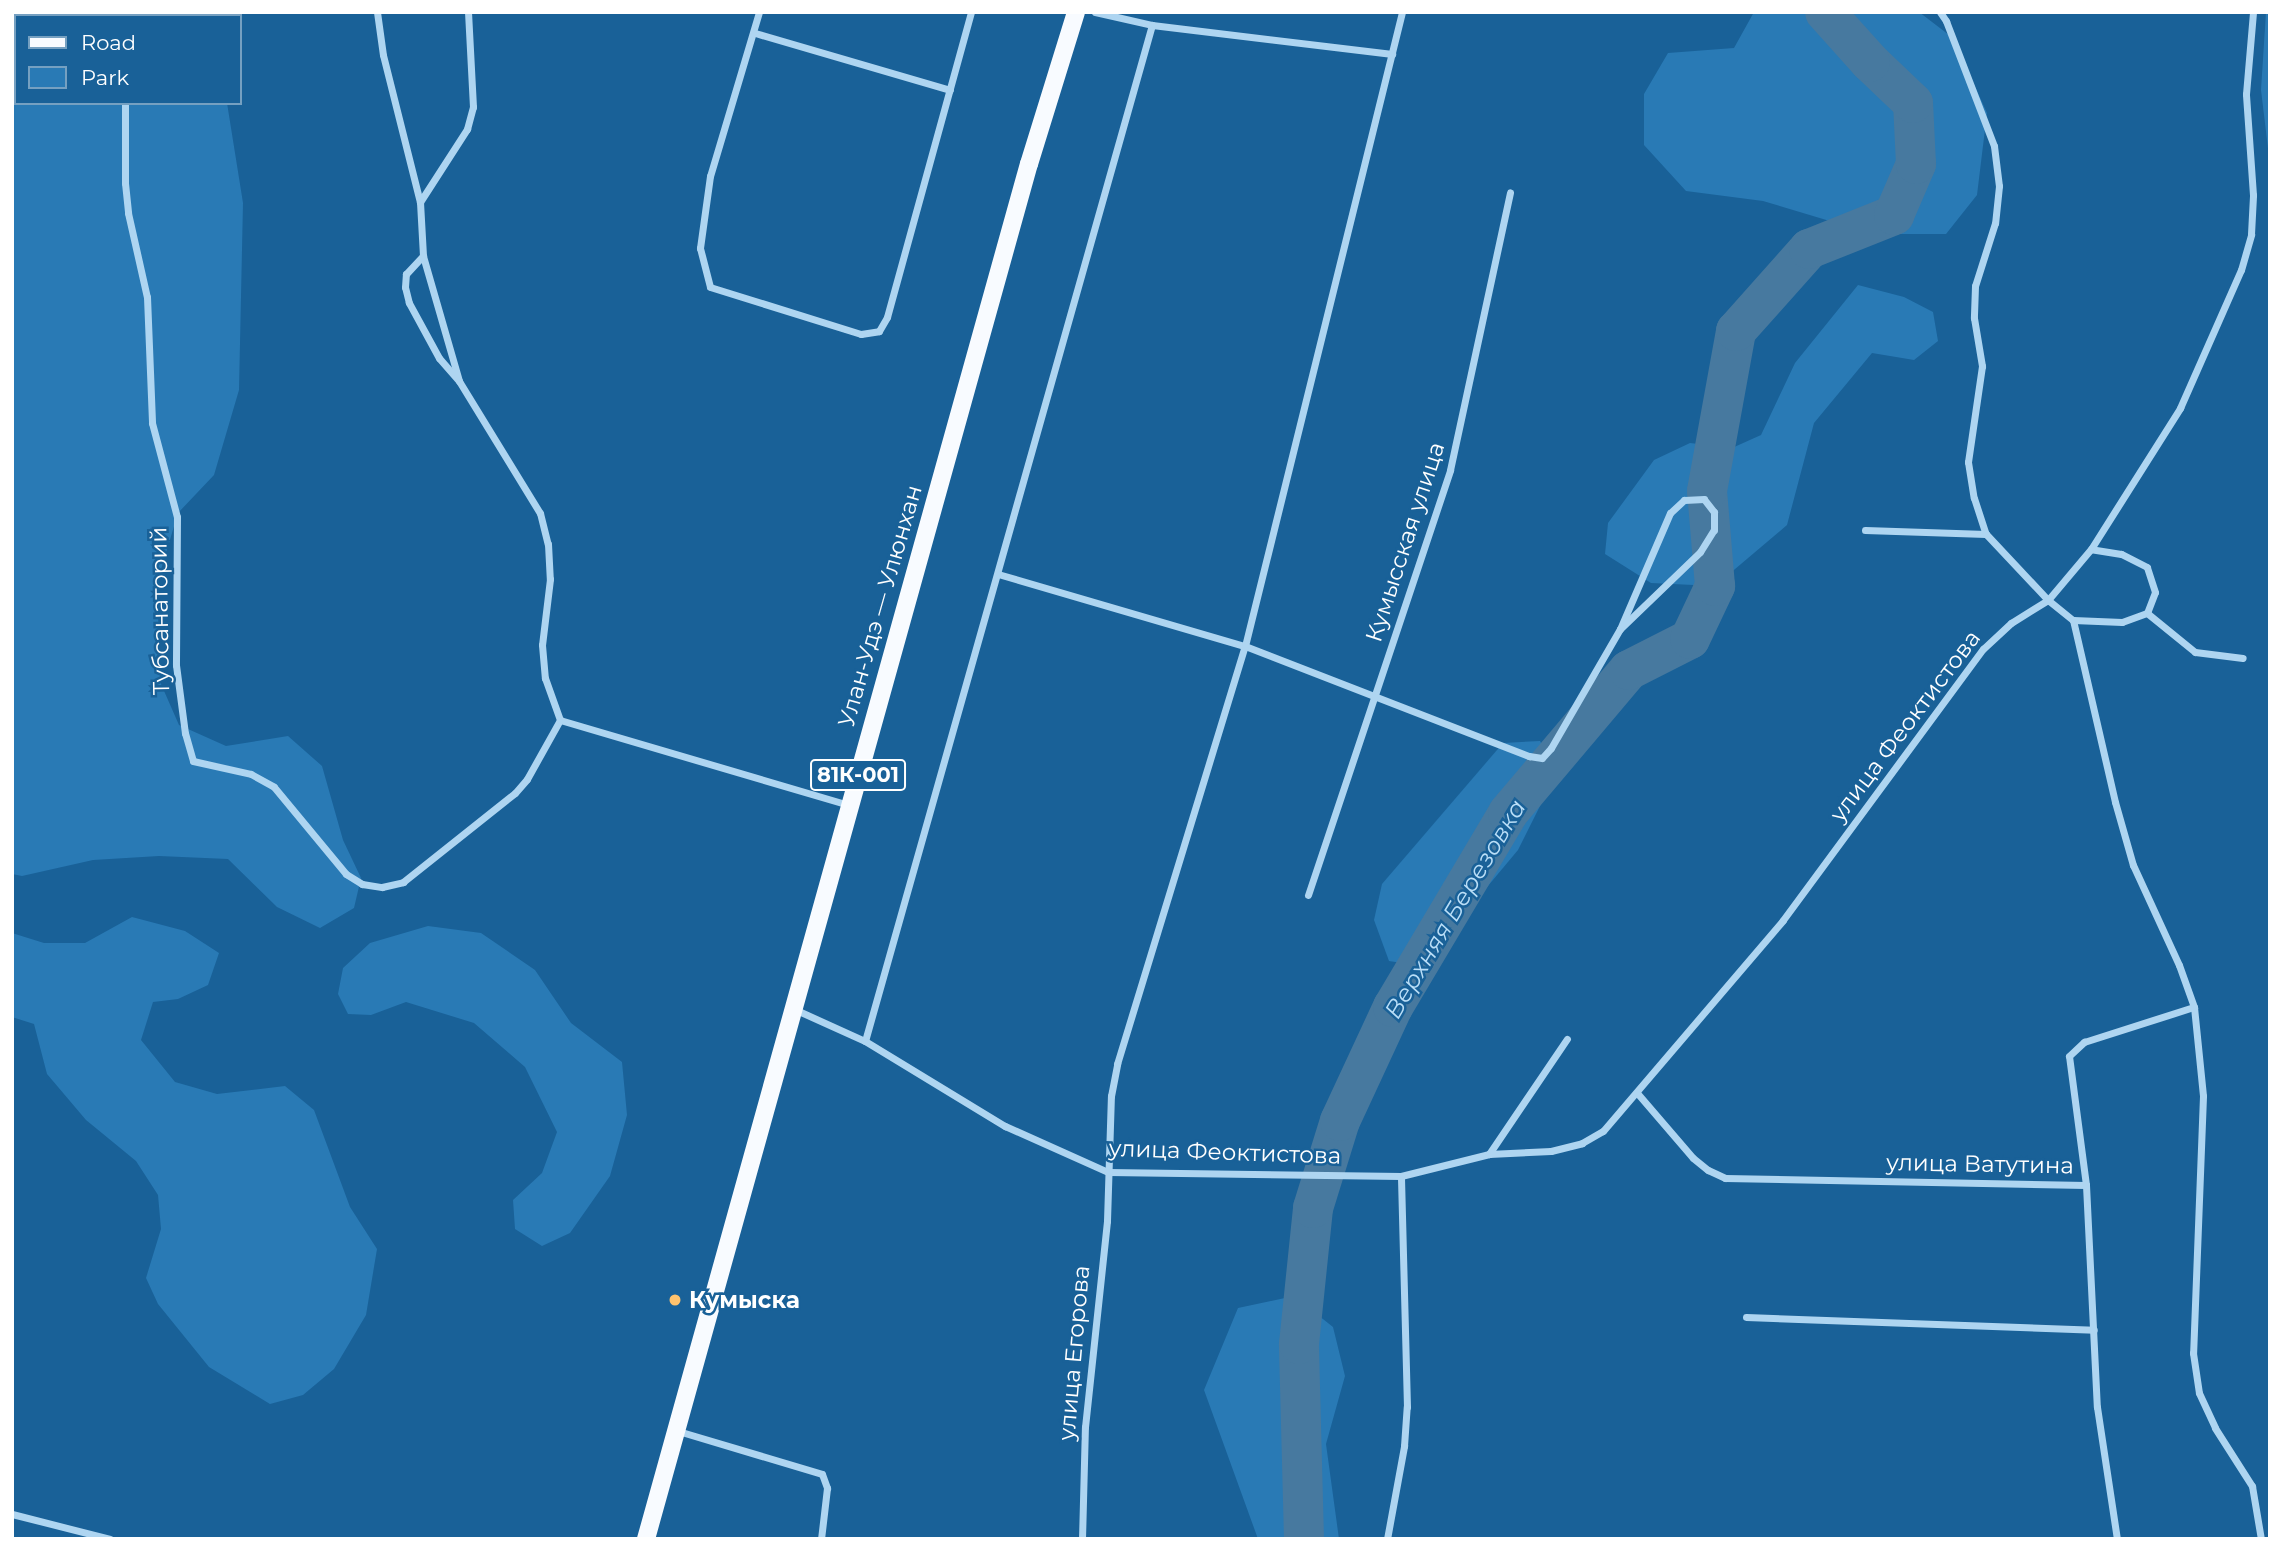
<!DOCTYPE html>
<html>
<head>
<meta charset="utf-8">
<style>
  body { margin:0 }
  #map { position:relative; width:2282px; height:1551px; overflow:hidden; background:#196198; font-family:Montserrat,sans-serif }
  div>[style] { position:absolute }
  .green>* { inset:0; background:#297ab5 }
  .river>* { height:40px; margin:-20px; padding:0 20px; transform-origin:20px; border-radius:20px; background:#47799f }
  .street>* { height:7px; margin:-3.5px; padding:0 3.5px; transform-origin:3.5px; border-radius:3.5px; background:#aed5f1 }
  .primary>* { height:18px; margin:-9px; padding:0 9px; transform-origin:9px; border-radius:9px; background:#f8fbff }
  .dots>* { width:19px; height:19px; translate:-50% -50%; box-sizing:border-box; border:4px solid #196198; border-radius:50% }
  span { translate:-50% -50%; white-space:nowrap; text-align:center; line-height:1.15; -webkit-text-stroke:5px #196198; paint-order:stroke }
  .shield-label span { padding:2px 5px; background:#196198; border:2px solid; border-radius:5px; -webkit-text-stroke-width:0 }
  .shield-label { font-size:21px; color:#fff; font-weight:700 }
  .street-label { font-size:23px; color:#fff }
  .poi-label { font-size:23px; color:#fff; font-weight:700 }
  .left { translate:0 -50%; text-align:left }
  .water-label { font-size:24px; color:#badef7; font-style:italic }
  .frame { position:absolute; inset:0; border:14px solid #fff; pointer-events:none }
  .legend { position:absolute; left:14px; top:14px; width:228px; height:91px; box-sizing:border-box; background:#196198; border:2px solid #75a0c1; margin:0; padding:9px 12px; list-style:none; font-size:21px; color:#fff }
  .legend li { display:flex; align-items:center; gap:14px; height:35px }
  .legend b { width:35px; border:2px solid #75a0c1 }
</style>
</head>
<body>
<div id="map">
  <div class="green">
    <i style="clip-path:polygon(12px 12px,212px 12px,213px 16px,16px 16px,16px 103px,227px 103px,243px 203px,239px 390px,214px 475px,178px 513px,157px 583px,161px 684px,179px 725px,226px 746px,288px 736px,322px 766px,343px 840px,361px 878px,354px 908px,320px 928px,277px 907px,228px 859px,159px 856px,93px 860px,22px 876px,12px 874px)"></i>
    <i style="clip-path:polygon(1754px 12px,1919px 12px,1953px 38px,1987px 113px,1977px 195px,1946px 234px,1873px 234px,1763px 201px,1686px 191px,1644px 145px,1644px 94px,1668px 53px,1734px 48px)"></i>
    <i style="clip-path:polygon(2266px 12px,2270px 12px,2270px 165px,2261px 90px)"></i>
    <i style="clip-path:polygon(1858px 285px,1904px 297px,1933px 312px,1938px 341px,1914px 360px,1872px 353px,1814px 423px,1787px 525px,1715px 586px,1651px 583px,1605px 554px,1608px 523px,1654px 460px,1690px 443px,1732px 448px,1761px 435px,1795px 363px)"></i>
    <i style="clip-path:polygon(1540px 741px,1557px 772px,1518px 850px,1421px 966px,1389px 961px,1374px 920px,1382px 884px,1503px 743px)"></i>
    <i style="clip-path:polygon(132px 917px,185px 931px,219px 953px,208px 985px,178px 999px,153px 1002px,141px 1040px,175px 1082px,217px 1094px,285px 1086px,314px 1110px,350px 1207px,377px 1249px,366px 1315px,334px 1369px,303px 1395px,270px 1404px,209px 1367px,158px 1304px,146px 1278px,161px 1229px,158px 1195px,136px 1161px,86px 1120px,47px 1074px,34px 1024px,12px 1017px,12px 933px,44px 943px,85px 943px)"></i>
    <i style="clip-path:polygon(428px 926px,481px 933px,535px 970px,571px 1023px,622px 1062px,627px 1115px,610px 1176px,570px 1233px,542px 1246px,515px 1229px,513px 1200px,542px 1173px,557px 1132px,525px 1067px,474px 1023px,406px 1002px,371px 1015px,348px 1014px,338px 994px,343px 968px,370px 943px)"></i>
    <i style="clip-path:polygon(1294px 1296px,1333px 1327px,1345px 1376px,1326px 1444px,1339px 1539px,1258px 1539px,1204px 1390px,1238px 1308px)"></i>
  </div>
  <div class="river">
    <i style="left:1304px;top:1539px;width:195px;rotate:-91.5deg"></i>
    <i style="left:1299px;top:1344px;width:137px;rotate:-84.1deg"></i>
    <i style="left:1313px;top:1208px;width:91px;rotate:-72.8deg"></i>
    <i style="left:1340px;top:1121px;width:126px;rotate:-65.1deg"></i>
    <i style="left:1393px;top:1007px;width:226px;rotate:-59.3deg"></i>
    <i style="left:1508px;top:813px;width:187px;rotate:-49.8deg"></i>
    <i style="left:1629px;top:670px;width:68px;rotate:-26.9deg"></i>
    <i style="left:1690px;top:639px;width:59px;rotate:-64.7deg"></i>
    <i style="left:1715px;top:586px;width:95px;rotate:-94.8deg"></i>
    <i style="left:1707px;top:491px;width:163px;rotate:-79.7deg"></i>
    <i style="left:1736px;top:331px;width:110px;rotate:-48.3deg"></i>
    <i style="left:1809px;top:249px;width:92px;rotate:-21.8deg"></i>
    <i style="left:1894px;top:215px;width:56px;rotate:-66.7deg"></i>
    <i style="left:1916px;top:164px;width:61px;rotate:-92.8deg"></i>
    <i style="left:1913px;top:103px;width:59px;rotate:-136.4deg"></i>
    <i style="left:1870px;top:62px;width:67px;rotate:-132deg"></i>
  </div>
  <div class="street">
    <i style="left:124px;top:12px;width:4px;rotate:90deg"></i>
    <i style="left:377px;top:12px;width:43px;rotate:82.1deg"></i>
    <i style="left:383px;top:55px;width:152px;rotate:75.9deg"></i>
    <i style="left:420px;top:202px;width:54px;rotate:86.8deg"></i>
    <i style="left:759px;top:12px;width:171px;rotate:106.6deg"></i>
    <i style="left:710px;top:176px;width:73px;rotate:97.9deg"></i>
    <i style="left:700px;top:248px;width:40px;rotate:75.6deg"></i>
    <i style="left:710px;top:287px;width:158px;rotate:17.3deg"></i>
    <i style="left:861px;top:334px;width:18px;rotate:-9deg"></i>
    <i style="left:879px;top:331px;width:16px;rotate:-60deg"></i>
    <i style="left:887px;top:317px;width:316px;rotate:-74.6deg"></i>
    <i style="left:1095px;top:12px;width:58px;rotate:12.8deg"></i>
    <i style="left:1152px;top:25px;width:242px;rotate:6.9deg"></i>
    <i style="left:1940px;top:12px;width:11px;rotate:56deg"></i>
    <i style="left:1946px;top:21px;width:134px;rotate:69deg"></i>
    <i style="left:1994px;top:146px;width:40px;rotate:82.9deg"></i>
    <i style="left:1999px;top:186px;width:37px;rotate:96deg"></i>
    <i style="left:1995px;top:223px;width:66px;rotate:107.6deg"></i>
    <i style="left:1975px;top:286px;width:32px;rotate:92deg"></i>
    <i style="left:1974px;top:318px;width:49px;rotate:80.5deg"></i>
    <i style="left:1982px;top:366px;width:97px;rotate:98.3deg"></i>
    <i style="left:1968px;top:462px;width:36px;rotate:81deg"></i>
    <i style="left:1974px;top:498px;width:38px;rotate:72deg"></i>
    <i style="left:755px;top:33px;width:203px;rotate:16.3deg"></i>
    <i style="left:125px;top:103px;width:80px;rotate:90deg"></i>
    <i style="left:125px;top:183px;width:30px;rotate:84deg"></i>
    <i style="left:128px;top:213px;width:86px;rotate:77.3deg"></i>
    <i style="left:147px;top:297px;width:126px;rotate:87.7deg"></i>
    <i style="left:152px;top:423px;width:97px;rotate:75.1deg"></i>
    <i style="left:177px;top:517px;width:148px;rotate:90.4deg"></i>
    <i style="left:176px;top:665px;width:69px;rotate:82.5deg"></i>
    <i style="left:185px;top:733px;width:29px;rotate:74deg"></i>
    <i style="left:193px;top:761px;width:59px;rotate:12.6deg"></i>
    <i style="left:251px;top:774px;width:26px;rotate:29deg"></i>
    <i style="left:274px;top:787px;width:113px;rotate:50.4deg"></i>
    <i style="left:346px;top:874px;width:19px;rotate:32deg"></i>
    <i style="left:362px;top:884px;width:20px;rotate:9deg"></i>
    <i style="left:382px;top:887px;width:22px;rotate:-13deg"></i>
    <i style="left:403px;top:882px;width:143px;rotate:-38.5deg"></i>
    <i style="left:515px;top:793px;width:18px;rotate:-49deg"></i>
    <i style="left:527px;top:779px;width:68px;rotate:-60.8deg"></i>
    <i style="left:420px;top:202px;width:87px;rotate:-57.2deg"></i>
    <i style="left:467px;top:129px;width:23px;rotate:-75deg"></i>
    <i style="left:473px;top:107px;width:95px;rotate:-93deg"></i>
    <i style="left:459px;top:381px;width:30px;rotate:-131deg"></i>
    <i style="left:439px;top:358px;width:63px;rotate:-118.6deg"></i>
    <i style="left:409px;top:303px;width:16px;rotate:-104deg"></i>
    <i style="left:405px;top:287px;width:13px;rotate:-86deg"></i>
    <i style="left:406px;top:274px;width:25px;rotate:-47deg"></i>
    <i style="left:423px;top:256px;width:130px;rotate:73.9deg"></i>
    <i style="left:459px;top:381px;width:155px;rotate:58.5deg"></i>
    <i style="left:540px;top:513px;width:32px;rotate:76deg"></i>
    <i style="left:548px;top:544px;width:35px;rotate:87deg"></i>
    <i style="left:550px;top:579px;width:66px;rotate:96.9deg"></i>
    <i style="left:542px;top:645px;width:33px;rotate:85deg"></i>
    <i style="left:545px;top:678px;width:45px;rotate:70.3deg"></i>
    <i style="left:560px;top:720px;width:301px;rotate:16.4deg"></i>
    <i style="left:1865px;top:530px;width:121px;rotate:1.9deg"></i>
    <i style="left:1986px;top:534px;width:91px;rotate:46.8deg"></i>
    <i style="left:2048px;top:600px;width:32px;rotate:39deg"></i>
    <i style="left:2073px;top:620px;width:187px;rotate:77deg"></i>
    <i style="left:2115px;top:802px;width:66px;rotate:74.1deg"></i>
    <i style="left:2133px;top:865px;width:110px;rotate:65.3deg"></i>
    <i style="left:2179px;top:965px;width:45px;rotate:70.3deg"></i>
    <i style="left:2194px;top:1007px;width:89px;rotate:84.2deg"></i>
    <i style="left:2203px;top:1096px;width:257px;rotate:92.2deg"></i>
    <i style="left:2193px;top:1353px;width:40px;rotate:81.5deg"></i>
    <i style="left:2199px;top:1393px;width:38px;rotate:65deg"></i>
    <i style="left:2215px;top:1428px;width:69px;rotate:57.5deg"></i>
    <i style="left:2252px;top:1486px;width:54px;rotate:80.4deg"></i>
    <i style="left:998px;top:574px;width:257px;rotate:16.3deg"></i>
    <i style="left:1245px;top:646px;width:305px;rotate:21.2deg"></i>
    <i style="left:1529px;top:756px;width:13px;rotate:9deg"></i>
    <i style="left:1542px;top:758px;width:13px;rotate:-48deg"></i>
    <i style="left:1551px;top:748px;width:138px;rotate:-59.9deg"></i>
    <i style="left:1620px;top:629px;width:111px;rotate:-43.9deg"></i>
    <i style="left:1700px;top:552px;width:26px;rotate:-58deg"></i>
    <i style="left:1714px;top:530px;width:18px;rotate:-90deg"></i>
    <i style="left:1714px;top:512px;width:16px;rotate:-128deg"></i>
    <i style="left:1704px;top:499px;width:20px;rotate:177deg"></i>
    <i style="left:1684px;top:500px;width:19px;rotate:137deg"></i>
    <i style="left:1670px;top:513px;width:126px;rotate:113.3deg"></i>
    <i style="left:2147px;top:613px;width:62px;rotate:39.1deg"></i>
    <i style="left:2195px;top:652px;width:48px;rotate:7.1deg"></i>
    <i style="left:2073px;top:620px;width:49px;rotate:2.3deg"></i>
    <i style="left:2122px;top:622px;width:27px;rotate:-20deg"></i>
    <i style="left:2147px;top:613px;width:22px;rotate:-69deg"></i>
    <i style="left:2155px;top:592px;width:26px;rotate:-108deg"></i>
    <i style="left:2147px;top:567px;width:29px;rotate:-153deg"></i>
    <i style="left:2121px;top:554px;width:30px;rotate:-171deg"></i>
    <i style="left:1308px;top:895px;width:448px;rotate:-71.5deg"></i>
    <i style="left:1450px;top:470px;width:284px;rotate:-77.8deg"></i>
    <i style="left:794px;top:1009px;width:78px;rotate:24.3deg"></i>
    <i style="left:865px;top:1041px;width:1056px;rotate:-74.23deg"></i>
    <i style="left:865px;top:1041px;width:164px;rotate:31.3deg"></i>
    <i style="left:1005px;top:1126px;width:113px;rotate:24.1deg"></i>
    <i style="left:1108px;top:1172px;width:293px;rotate:0.8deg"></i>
    <i style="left:1401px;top:1176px;width:91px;rotate:-14deg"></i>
    <i style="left:1489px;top:1154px;width:139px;rotate:-55.9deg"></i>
    <i style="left:1638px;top:1094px;width:84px;rotate:49.3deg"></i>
    <i style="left:1693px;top:1158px;width:19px;rotate:39deg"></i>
    <i style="left:1708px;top:1170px;width:19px;rotate:25deg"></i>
    <i style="left:1725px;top:1178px;width:361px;rotate:1.1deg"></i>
    <i style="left:2086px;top:1185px;width:222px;rotate:87.2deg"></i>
    <i style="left:2097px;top:1407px;width:134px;rotate:81.4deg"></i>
    <i style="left:1489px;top:1154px;width:62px;rotate:-2.8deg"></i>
    <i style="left:1551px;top:1151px;width:32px;rotate:-14deg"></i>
    <i style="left:1582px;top:1143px;width:24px;rotate:-30deg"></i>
    <i style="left:1603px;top:1131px;width:277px;rotate:-49.5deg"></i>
    <i style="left:1783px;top:920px;width:337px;rotate:-53.6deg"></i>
    <i style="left:1983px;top:649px;width:38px;rotate:-43deg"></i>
    <i style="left:2011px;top:623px;width:44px;rotate:-31.9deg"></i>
    <i style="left:2048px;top:600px;width:67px;rotate:-49.9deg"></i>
    <i style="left:2091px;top:549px;width:167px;rotate:-57.7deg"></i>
    <i style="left:2180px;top:408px;width:151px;rotate:-66.2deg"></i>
    <i style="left:2241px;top:270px;width:37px;rotate:-74deg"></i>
    <i style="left:2251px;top:234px;width:39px;rotate:-87deg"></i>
    <i style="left:2253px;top:195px;width:101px;rotate:-94deg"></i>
    <i style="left:2246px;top:94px;width:82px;rotate:-85.1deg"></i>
    <i style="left:2086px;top:1185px;width:130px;rotate:-97.5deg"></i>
    <i style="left:2069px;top:1056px;width:21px;rotate:-43deg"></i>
    <i style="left:2084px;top:1042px;width:115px;rotate:-17.7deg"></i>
    <i style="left:1746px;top:1317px;width:348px;rotate:2.1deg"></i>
    <i style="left:678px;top:1431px;width:150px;rotate:16.6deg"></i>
    <i style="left:822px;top:1474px;width:15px;rotate:70deg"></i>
    <i style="left:827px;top:1488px;width:51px;rotate:96.7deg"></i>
    <i style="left:12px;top:1514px;width:101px;rotate:14.3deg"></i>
    <i style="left:1082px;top:1539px;width:112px;rotate:-88.5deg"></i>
    <i style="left:1085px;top:1427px;width:207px;rotate:-83.9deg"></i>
    <i style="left:1107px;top:1221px;width:125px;rotate:-88.2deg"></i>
    <i style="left:1111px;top:1096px;width:33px;rotate:-79deg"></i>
    <i style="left:1117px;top:1064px;width:437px;rotate:-73deg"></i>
    <i style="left:1245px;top:646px;width:653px;rotate:-76.09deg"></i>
    <i style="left:1387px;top:1539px;width:95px;rotate:-79.6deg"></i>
    <i style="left:1404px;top:1446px;width:39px;rotate:-86deg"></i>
    <i style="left:1407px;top:1407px;width:231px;rotate:-91.5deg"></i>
  </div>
  <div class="primary">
    <i style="left:646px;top:1539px;width:1427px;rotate:-74.44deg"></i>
    <i style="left:1029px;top:164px;width:159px;rotate:-72.8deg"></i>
  </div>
  <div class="dots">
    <i style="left:675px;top:1300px;background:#ffc36e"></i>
  </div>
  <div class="shield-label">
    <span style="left:858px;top:775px">81К-001</span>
  </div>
  <div class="street-label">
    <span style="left:1405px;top:542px;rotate:-72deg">Кумысская улица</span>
    <span style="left:880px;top:606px;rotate:-74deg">Улан-Удэ — Улюнхан</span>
    <span style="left:160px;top:611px;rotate:-91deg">Тубсанаторий</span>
    <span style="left:1905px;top:726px;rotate:-53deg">улица Феоктистова</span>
    <span style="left:1225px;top:1152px;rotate:2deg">улица Феоктистова</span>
    <span style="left:1980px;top:1164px;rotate:1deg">улица Ватутина</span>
    <span style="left:1074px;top:1353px;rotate:-85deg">улица Егорова</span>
  </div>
  <div class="poi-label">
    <span class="left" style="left:689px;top:1300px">Кумыска</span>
  </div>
  <div class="water-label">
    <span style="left:1455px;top:909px;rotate:-59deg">Верхняя Березовка</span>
  </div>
  <div class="frame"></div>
  <ul class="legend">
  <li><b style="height:9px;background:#f8fbff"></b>Road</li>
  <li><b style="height:19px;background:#297ab5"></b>Park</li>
  </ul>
</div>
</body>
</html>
